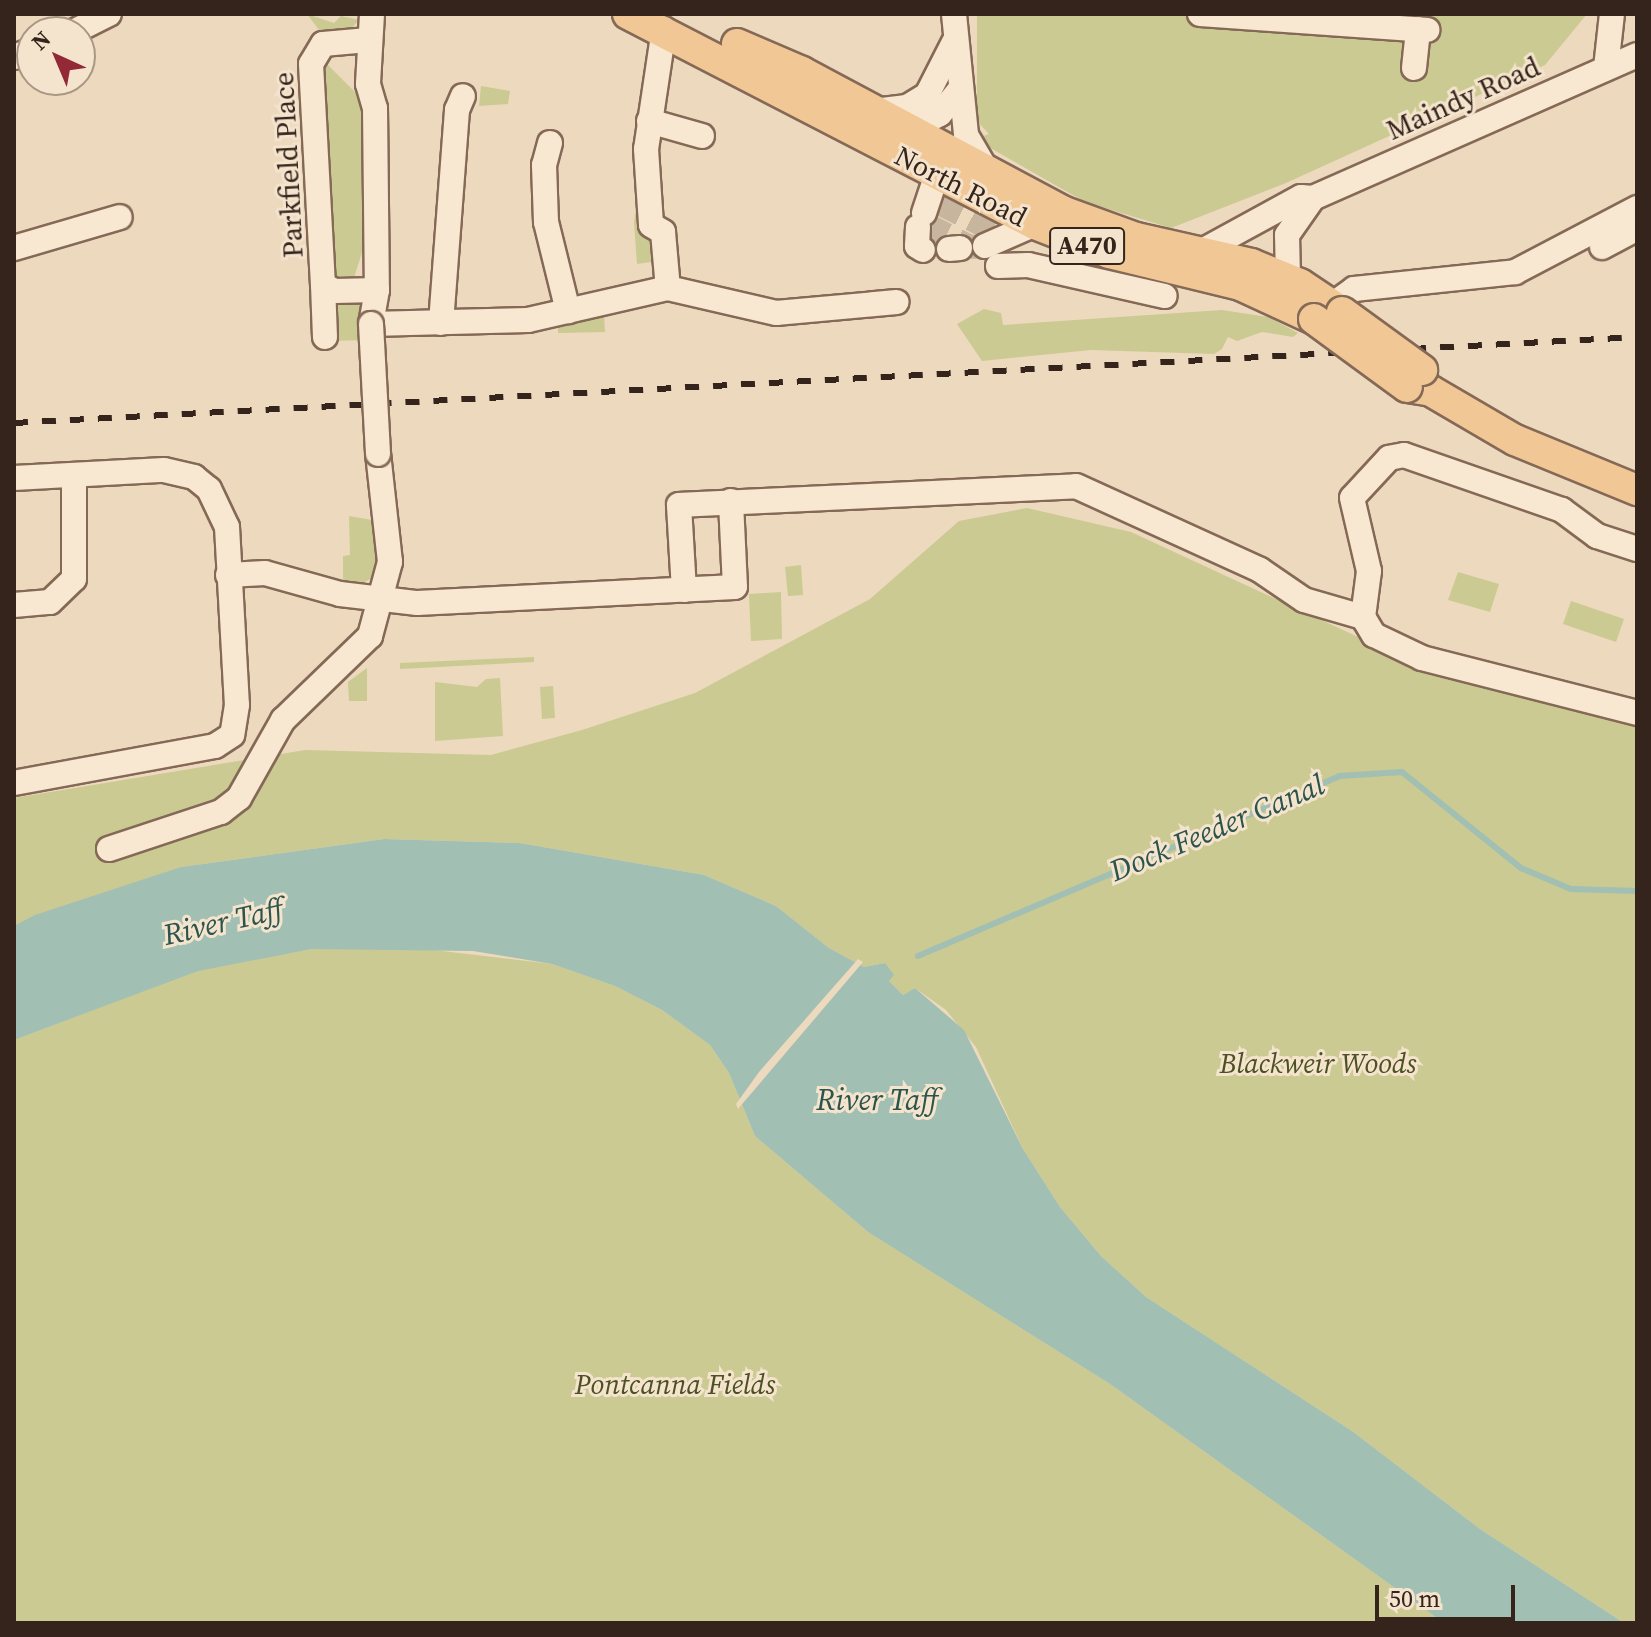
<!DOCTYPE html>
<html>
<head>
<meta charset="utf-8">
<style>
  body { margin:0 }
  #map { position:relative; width:1651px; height:1637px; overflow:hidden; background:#edd9be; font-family:"Source Serif 4",serif }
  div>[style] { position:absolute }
  .green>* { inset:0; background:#cbca92 }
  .water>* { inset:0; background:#a1bfb2 }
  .pier>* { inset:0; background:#edd9be }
  .stream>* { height:6px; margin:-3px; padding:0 3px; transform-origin:3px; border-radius:3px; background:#a1bfb2 }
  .minor-tunnel>* { height:24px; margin-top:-12px; transform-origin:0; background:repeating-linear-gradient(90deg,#c8b59e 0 24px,transparent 0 36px) }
  .roads { filter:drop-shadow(2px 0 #856957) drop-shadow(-2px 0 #856957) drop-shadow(0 2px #856957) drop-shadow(0 -2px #856957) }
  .minor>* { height:24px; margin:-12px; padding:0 12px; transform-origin:12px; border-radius:12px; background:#f8e7d1 }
  .major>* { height:30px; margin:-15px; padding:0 15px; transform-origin:15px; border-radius:15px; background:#f1c895 }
  .rail>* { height:6px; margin-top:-3px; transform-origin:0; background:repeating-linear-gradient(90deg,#34241c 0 14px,transparent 0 28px) }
  .bridges { filter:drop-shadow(2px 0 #856957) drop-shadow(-2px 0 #856957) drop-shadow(0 2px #856957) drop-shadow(0 -2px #856957) }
  .minor-bridge>* { height:24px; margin:-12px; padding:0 12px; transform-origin:12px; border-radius:12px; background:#f8e7d1 }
  .major-bridge>* { height:30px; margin:-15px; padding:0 15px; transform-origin:15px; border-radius:15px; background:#f1c895 }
  span { translate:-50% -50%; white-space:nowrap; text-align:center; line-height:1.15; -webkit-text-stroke:6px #f5e4cd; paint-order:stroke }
  .shield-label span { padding:2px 6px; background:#f5e4cd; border:2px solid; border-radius:6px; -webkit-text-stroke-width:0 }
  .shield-label { font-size:26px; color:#34241c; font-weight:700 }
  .street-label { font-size:28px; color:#34241c }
  .park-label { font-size:28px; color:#4b5122; font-style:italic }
  .water-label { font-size:30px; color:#2b544c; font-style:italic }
  .frame { position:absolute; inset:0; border:16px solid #34241c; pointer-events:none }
  .north { position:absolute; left:16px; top:16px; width:80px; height:80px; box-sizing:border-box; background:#f5e4cd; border:2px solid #a89786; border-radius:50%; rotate:316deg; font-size:22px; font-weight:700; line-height:32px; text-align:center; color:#34241c }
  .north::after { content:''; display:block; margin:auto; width:28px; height:36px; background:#932837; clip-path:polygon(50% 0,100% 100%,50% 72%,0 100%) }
  .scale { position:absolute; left:1375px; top:1585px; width:140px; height:36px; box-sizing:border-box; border:4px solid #34241c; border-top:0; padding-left:10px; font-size:24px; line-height:28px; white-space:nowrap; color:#34241c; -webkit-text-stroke:6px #f5e4cd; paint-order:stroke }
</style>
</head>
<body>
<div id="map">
  <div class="green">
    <i style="clip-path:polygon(307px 14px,334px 23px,341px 16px,359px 20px,348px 32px,322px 34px)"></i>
    <i style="clip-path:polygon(977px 14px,1587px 14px,1545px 65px,1286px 183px,1171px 228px,1085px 202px,985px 145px,981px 137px,989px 134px,977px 121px)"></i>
    <i style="clip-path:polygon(320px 57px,359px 96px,361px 110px,364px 246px,353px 281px,341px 281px,333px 272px)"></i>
    <i style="clip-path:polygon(481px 86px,510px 91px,508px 104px,479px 106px)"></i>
    <i style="clip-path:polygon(644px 206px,657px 239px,658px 261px,637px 264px,634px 223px,636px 207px)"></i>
    <i style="clip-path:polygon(336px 301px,364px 303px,364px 340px,332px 341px)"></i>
    <i style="clip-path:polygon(984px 309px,1001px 313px,1003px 325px,1222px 310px,1268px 317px,1298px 333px,1293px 337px,1262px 332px,1237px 341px,1228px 337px,1222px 349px,1214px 354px,1091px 350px,982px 361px,957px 324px)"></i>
    <i style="clip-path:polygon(604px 316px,605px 332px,558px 333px,558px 326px)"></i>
    <i style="clip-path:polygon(1027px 508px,1131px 532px,1421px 666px,1637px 722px,1637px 1623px,1624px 1623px,1480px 1529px,1352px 1431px,1146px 1297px,1101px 1256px,1060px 1207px,1023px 1149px,976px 1047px,946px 1010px,915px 988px,903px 995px,889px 981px,885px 963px,864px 967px,829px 948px,776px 906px,704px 875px,520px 843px,384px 839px,181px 867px,14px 926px,14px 798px,305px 750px,491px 755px,582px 730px,695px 693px,870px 599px,959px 521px)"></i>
    <i style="clip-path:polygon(349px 516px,378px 521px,381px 556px,376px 576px,353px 588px,343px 586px,343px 556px,350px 555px)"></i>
    <i style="clip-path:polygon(801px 565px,803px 595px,788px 596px,785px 567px)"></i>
    <i style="clip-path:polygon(1458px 572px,1499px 584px,1490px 612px,1448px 600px)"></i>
    <i style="clip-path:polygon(781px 592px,782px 639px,751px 641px,749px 594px)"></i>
    <i style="clip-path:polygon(1571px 601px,1624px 619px,1616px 642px,1563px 624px)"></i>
    <i style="clip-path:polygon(534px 657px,534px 662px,400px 669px,400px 663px)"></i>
    <i style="clip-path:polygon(367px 668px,367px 701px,349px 701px,348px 682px)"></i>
    <i style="clip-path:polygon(500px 678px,503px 736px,435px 741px,435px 682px,477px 687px,486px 679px)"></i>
    <i style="clip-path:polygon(553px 686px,555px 718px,542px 719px,540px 687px)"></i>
    <i style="clip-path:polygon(400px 946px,552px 964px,615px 986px,662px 1010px,710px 1045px,729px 1073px,755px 1136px,868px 1232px,1110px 1384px,1444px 1623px,14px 1623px,14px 1040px,199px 970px,312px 949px)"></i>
  </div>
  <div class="water">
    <i style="clip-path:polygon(384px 839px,520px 843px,704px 875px,776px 906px,829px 948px,864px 967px,885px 963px,894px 975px,889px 981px,903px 995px,915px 988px,964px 1030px,1023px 1149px,1060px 1207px,1101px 1256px,1146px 1297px,1352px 1431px,1480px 1529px,1624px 1623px,1444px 1623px,1110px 1384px,868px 1232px,755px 1136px,729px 1073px,710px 1045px,662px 1010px,615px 986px,552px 964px,473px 951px,312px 949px,198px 971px,14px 1040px,14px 926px,35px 915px,181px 867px)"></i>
  </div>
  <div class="pier">
    <i style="clip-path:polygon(858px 959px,863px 962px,738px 1109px,736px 1104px,759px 1072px)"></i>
  </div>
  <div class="stream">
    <i style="left:918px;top:956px;width:458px;rotate:-23.1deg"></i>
    <i style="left:1339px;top:776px;width:63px;rotate:-3.6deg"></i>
    <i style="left:1402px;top:772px;width:153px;rotate:38.9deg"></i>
    <i style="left:1521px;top:868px;width:54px;rotate:22.8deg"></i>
    <i style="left:1571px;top:889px;width:66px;rotate:1.7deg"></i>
  </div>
  <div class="minor-tunnel">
    <i style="left:939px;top:203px;width:60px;rotate:26.6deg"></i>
    <i style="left:924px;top:213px;width:11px;rotate:85deg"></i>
    <i style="left:925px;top:224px;width:51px;rotate:27.1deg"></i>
    <i style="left:970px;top:247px;width:15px;rotate:-4deg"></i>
  </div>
  <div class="roads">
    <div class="minor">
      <i style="left:372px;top:14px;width:70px;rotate:93.3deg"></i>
      <i style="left:368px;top:84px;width:25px;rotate:74deg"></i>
      <i style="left:375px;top:108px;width:182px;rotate:89.4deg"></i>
      <i style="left:377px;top:290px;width:35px;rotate:100deg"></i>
      <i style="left:371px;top:324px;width:157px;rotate:-1.5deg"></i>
      <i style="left:528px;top:320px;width:144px;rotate:-12.9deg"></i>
      <i style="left:668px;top:288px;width:111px;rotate:13deg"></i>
      <i style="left:776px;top:313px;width:121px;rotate:-5.2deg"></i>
      <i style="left:954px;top:14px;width:122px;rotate:84.3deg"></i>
      <i style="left:966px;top:135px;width:42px;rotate:59.7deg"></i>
      <i style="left:1200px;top:14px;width:228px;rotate:4deg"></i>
      <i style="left:664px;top:29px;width:121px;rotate:98.5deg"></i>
      <i style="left:646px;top:149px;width:76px;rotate:86.2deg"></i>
      <i style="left:651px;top:225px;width:14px;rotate:30deg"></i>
      <i style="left:663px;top:232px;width:46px;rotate:85deg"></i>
      <i style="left:73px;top:32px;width:40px;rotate:-26.6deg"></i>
      <i style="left:368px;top:40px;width:45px;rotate:174.9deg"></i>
      <i style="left:323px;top:44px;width:23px;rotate:121deg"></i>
      <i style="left:311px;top:64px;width:221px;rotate:86.9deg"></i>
      <i style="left:323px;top:285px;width:13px;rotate:27deg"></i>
      <i style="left:335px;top:291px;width:42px;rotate:-1.4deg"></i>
      <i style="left:14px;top:57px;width:19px;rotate:-21deg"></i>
      <i style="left:1414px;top:68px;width:39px;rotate:-84deg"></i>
      <i style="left:1606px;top:68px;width:54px;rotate:-83.7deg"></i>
      <i style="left:874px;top:111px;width:33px;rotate:-7deg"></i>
      <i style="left:907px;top:107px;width:23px;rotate:-31deg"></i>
      <i style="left:927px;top:95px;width:59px;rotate:-63deg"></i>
      <i style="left:649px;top:121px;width:55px;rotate:15.8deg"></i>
      <i style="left:898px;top:136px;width:47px;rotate:-27.6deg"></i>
      <i style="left:940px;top:114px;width:33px;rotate:-51deg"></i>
      <i style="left:550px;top:143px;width:23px;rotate:105deg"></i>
      <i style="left:544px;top:165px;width:57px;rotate:88deg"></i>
      <i style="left:546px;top:222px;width:92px;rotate:76.1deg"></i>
      <i style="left:924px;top:213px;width:41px;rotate:-71.6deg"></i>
      <i style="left:918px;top:227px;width:19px;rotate:93deg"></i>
      <i style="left:917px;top:246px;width:7px;rotate:34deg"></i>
      <i style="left:985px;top:246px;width:55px;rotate:-23.7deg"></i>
      <i style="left:1602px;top:247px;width:40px;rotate:-28deg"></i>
      <i style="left:14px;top:248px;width:110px;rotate:-16.3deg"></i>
      <i style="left:949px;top:249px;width:11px;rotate:-5deg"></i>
      <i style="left:1202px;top:251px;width:113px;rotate:-28.6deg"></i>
      <i style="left:1301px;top:197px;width:12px;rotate:5deg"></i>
      <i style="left:1313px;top:198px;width:354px;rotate:-23.8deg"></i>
      <i style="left:998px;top:266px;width:30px;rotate:-2deg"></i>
      <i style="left:1028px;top:265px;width:140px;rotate:12.8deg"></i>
      <i style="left:1288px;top:278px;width:43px;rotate:-91.3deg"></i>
      <i style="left:1287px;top:235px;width:45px;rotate:-54.9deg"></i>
      <i style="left:323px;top:285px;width:52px;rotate:87.8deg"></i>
      <i style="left:1332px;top:305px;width:27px;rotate:-36deg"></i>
      <i style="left:1354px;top:289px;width:162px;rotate:-6deg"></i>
      <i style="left:1515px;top:272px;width:138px;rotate:-27.7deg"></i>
      <i style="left:441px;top:323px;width:214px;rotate:-85.7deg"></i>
      <i style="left:457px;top:110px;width:15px;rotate:-67deg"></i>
      <i style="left:14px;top:478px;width:150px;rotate:-3.1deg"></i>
      <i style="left:164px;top:470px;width:31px;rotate:13deg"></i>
      <i style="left:194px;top:477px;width:19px;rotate:39deg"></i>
      <i style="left:209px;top:489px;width:42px;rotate:64.7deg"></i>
      <i style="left:227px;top:527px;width:178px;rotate:86.8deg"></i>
      <i style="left:237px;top:705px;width:30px;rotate:99deg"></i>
      <i style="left:232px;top:735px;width:20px;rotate:147deg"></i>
      <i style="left:215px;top:746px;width:204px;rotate:169.6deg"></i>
      <i style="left:1637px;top:549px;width:42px;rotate:-162deg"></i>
      <i style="left:1597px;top:536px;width:44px;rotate:-143.4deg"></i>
      <i style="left:1562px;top:510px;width:167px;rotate:-160.8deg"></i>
      <i style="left:1404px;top:455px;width:15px;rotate:169deg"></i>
      <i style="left:1389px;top:458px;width:54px;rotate:132.8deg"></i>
      <i style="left:1352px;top:498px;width:75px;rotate:76.9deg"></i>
      <i style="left:1369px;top:571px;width:46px;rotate:97.4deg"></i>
      <i style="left:1363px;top:617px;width:21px;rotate:59deg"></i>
      <i style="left:1374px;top:635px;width:53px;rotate:25.6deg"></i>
      <i style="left:1422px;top:658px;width:222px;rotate:14.3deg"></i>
      <i style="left:228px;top:575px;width:37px;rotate:-3deg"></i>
      <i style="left:265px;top:573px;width:78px;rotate:15.6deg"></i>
      <i style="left:340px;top:594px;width:78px;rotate:6.7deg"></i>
      <i style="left:417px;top:603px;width:318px;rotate:-2.9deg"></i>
      <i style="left:735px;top:587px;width:86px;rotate:-92.7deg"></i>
      <i style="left:684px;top:590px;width:85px;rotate:-93.4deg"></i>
      <i style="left:679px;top:505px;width:397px;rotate:-2.7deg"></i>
      <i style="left:1076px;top:486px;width:202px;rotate:24.5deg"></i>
      <i style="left:1260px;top:570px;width:53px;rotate:34.3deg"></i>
      <i style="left:1304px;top:600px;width:61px;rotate:16.1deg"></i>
      <i style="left:14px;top:605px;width:36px;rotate:-5deg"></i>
      <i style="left:50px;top:602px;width:33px;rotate:-44deg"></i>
      <i style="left:74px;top:579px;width:102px;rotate:-90deg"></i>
      <i style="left:109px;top:849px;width:118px;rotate:-18.3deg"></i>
      <i style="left:221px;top:812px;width:23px;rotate:-38deg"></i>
      <i style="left:239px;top:798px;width:90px;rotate:-60.6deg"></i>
      <i style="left:283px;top:720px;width:121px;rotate:-44deg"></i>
      <i style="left:370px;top:636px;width:77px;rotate:-74.9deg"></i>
      <i style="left:390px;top:562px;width:109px;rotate:-96.3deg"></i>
    </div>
    <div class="major">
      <i style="left:628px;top:14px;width:458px;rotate:27.3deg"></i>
      <i style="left:1035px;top:224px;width:79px;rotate:21.4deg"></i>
      <i style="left:1109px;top:253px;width:135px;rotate:13.7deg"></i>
      <i style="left:1240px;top:285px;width:81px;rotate:24.7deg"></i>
      <i style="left:737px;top:44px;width:71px;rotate:23.3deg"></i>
      <i style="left:802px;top:72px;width:295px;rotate:28.1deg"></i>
      <i style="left:1062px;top:211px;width:79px;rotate:20deg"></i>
      <i style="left:1136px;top:238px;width:118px;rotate:12.7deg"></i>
      <i style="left:1251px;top:264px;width:53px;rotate:22.2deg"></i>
      <i style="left:1300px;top:284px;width:50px;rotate:33.7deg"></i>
      <i style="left:1407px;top:387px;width:24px;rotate:9deg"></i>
      <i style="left:1431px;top:391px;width:97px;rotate:30.3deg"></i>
      <i style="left:1515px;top:440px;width:132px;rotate:22.3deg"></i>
    </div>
  </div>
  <div class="rail">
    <i style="left:14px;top:423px;width:1625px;rotate:-3.03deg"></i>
  </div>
  <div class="bridges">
    <div class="minor-bridge">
      <i style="left:371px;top:324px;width:130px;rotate:86.9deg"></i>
    </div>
    <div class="major-bridge">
      <i style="left:1342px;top:312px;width:99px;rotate:35.9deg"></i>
      <i style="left:1314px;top:319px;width:115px;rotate:36.2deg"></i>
    </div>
  </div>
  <div class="shield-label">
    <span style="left:1087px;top:246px">A470</span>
  </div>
  <div class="street-label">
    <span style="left:1463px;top:98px;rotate:-24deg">Maindy Road</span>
    <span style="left:288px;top:165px;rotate:-93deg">Parkfield Place</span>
    <span style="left:961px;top:186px;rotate:27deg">North Road</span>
  </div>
  <div class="park-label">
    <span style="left:1318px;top:1063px">Blackweir Woods</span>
    <span style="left:675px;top:1384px">Pontcanna Fields</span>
  </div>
  <div class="water-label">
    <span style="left:1217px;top:828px;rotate:-23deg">Dock Feeder Canal</span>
    <span style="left:223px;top:922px;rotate:-13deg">River Taff</span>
    <span style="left:877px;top:1100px">River Taff</span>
  </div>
  <div class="frame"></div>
  <div class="north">N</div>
  <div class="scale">50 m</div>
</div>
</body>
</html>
